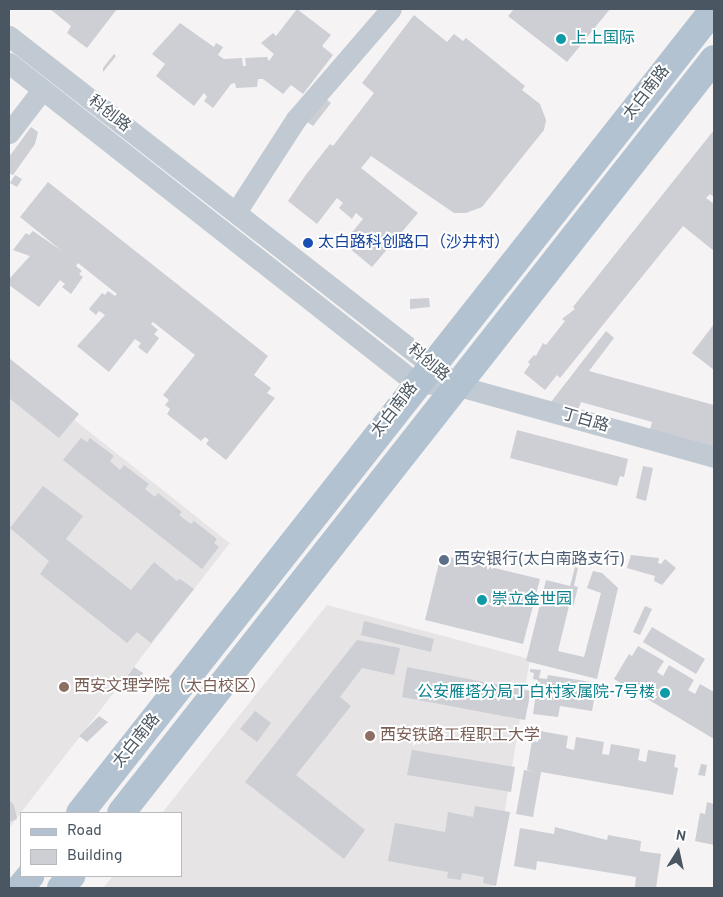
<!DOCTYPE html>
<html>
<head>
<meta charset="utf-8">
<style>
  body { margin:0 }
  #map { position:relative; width:723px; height:897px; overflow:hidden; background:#f5f3f3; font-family:Overpass,"Noto Sans SC",sans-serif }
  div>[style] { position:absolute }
  .education>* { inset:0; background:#e6e4e5 }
  .building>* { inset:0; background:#cdcfd5 }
  .minor>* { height:21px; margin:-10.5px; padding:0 10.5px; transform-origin:10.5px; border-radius:10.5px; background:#c1cad2 }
  .major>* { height:28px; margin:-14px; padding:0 14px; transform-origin:14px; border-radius:14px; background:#b3c2d1 }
  .dots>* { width:14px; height:14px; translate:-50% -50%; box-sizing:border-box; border:2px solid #fff; border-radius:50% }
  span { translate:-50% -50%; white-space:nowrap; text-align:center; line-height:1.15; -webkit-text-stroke:4px #fff; paint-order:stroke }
  .culture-label { font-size:16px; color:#0d838f }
  .left { translate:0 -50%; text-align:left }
  .right { translate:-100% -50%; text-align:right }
  .street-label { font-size:16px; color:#4a5661 }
  .transit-label { font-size:16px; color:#164399 }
  .service-label { font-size:16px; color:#4e5e75 }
  .education-label { font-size:16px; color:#785e54 }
  .frame { position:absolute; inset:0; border:10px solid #4a5661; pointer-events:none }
  .legend { position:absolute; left:20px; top:812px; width:162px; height:65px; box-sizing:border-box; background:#fff; border:1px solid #b7bbc0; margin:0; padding:6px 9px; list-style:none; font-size:15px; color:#4a5661 }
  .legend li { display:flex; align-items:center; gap:10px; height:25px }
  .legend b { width:25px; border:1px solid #b7bbc0 }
  .north { position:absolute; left:653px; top:827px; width:50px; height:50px; -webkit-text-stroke:4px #fff; paint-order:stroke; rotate:10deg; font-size:14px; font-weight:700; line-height:20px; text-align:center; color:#4a5661 }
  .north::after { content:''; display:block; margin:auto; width:18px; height:22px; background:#4a5661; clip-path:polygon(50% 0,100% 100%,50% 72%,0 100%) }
</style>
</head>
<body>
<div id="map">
  <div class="education">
    <i style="clip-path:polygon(9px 368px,232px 545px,229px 544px,9px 828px)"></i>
    <i style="clip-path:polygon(327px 605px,530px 659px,492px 888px,103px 888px,113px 876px,181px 876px,181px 813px,162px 813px)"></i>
  </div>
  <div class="building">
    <i style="clip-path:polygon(50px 9px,117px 9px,87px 48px,67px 33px,71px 26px)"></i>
    <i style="clip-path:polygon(297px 9px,331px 35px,322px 46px,333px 55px,303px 94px,291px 85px,283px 94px,263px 79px,258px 79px,257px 87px,236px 88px,235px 83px,231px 84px,213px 108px,204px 101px,207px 97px,204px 93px,194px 106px,156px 76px,165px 64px,152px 54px,180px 23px,214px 47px,216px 43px,223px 47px,218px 55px,224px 59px,242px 58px,243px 66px,246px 66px,245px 58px,267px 57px,269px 61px,274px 54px,261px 43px,273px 33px,276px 36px)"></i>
    <i style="clip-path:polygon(514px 9px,610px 9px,567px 62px,508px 16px)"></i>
    <i style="clip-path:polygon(414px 15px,447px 42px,454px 34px,463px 41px,466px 38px,525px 86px,522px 90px,540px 104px,546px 120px,544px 130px,482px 207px,466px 213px,454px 213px,371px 156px,361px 168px,418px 213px,372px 267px,343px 243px,363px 219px,356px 213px,352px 219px,339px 208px,343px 203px,337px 198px,317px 224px,288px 201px,305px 176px,330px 144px,333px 146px,374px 93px,362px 83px)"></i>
    <i style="clip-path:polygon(114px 54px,116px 56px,103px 72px,103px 68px)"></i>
    <i style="clip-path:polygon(321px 95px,331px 103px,313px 126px,303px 119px)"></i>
    <i style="clip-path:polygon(31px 127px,38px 132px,35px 144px,13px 175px,9px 173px,9px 157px)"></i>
    <i style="clip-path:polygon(714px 130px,714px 197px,710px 194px,706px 198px,714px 204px,714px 251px,683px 226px,560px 378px,557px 375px,545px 390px,524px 373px,530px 364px,528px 362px,534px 355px,536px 356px,543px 343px,546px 345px,565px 321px,562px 319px,575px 309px,573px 307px)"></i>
    <i style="clip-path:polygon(15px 175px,22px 179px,17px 187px,10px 183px)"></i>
    <i style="clip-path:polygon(48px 182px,268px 356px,254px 375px,271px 388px,267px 393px,275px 398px,226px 460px,206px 444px,209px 440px,205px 437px,201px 441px,167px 414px,170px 409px,165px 405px,169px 400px,163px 395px,195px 355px,153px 322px,151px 324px,158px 330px,154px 334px,159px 338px,147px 354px,138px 347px,141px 343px,135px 339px,109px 372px,77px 346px,105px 315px,99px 311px,96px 315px,89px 309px,102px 293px,105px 295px,108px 291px,115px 296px,117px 294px,78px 263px,76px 266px,82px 271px,79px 274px,83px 277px,71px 294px,62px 287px,65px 284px,60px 280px,39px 307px,9px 285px,9px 279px,30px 256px,13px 250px,26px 233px,29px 235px,33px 231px,62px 251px,20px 217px)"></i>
    <i style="clip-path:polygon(429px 298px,430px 307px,410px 309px,410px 299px)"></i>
    <i style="clip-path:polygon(714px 324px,714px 370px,692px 353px)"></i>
    <i style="clip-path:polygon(606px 331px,614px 338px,589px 371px,714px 405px,714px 447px,650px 429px,652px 422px,581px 402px,578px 410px,551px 402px)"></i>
    <i style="clip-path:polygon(9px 358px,79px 414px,59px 438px,9px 398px)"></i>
    <i style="clip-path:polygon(517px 430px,628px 459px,624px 477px,620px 476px,617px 486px,510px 458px)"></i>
    <i style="clip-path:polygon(81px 438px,87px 442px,90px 438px,114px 456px,110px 461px,120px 470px,124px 465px,149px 484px,145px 489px,155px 497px,158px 493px,182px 512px,179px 515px,191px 524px,194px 521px,217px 539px,214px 543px,219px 547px,202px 569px,63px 460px)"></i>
    <i style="clip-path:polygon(643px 466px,653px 468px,646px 501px,636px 498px)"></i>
    <i style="clip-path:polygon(43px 486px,83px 516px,66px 539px,131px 590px,154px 562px,177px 581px,180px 579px,194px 589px,151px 643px,137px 632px,127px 643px,40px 574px,49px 561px,10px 528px)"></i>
    <i style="clip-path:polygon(441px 555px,540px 579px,523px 644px,425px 620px)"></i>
    <i style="clip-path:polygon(631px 555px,659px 558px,658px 563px,661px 564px,665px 559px,676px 568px,662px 585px,654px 581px,655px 576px,627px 568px)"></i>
    <i style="clip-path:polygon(575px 567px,578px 568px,574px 586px,578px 587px,573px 607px,569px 606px,558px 651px,584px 657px,601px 593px,587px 588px,593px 571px,602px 573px,618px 588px,597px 679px,526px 661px,546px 580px,570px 586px)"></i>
    <i style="clip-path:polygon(645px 606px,652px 609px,640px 635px,633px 632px)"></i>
    <i style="clip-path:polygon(364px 621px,434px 639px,431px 652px,361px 635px)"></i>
    <i style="clip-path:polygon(652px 627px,705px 659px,696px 674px,643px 642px)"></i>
    <i style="clip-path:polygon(357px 640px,400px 648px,394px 675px,362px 668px,340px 697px,351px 706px,296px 775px,365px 830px,344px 859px,245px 782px)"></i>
    <i style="clip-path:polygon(638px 646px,664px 661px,657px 672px,663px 676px,669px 665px,694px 680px,688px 690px,695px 694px,700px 684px,714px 692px,714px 739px,614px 679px,629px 654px,632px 656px)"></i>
    <i style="clip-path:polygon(134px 667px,143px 673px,130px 694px,122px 688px,125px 684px,123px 682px)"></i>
    <i style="clip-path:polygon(407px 667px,531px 691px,525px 720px,402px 697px)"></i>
    <i style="clip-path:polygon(530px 669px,541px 670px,539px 678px,547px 679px,548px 675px,597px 683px,592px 711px,560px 706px,558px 717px,533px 714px,538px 680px,533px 679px,534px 673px,530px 672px)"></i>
    <i style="clip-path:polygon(255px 711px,271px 723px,257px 742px,240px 729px)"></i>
    <i style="clip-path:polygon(99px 716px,108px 722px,87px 742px,79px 736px)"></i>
    <i style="clip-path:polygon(540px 731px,568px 736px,566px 748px,574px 750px,576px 737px,604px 742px,602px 754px,609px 755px,611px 744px,640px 749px,638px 760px,646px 762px,648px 750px,676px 755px,674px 767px,678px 768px,673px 795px,541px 772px,533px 817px,516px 814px,524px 770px,535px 772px,527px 770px,532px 741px,538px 742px)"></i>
    <i style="clip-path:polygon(412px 750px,515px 767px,511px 792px,407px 775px)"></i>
    <i style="clip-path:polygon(701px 764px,707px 765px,705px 776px,698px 775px)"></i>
    <i style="clip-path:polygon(9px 800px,14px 805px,17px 819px,9px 822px)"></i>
    <i style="clip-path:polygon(707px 802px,714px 804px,714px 845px,695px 841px,700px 813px,705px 814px)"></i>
    <i style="clip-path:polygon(475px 806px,510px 812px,496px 886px,483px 883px,484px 877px,462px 873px,461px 880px,447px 878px,448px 872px,388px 861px,395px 823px,445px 832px,448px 812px,473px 817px)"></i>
    <i style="clip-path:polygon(555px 827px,607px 840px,608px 835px,641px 841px,640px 851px,661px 854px,656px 888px,635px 887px,636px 877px,537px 861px,536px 870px,514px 866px,520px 828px,554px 834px)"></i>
  </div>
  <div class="minor">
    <i style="left:9px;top:36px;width:551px;rotate:37.93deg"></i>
    <i style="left:9px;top:63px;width:518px;rotate:38.18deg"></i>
    <i style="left:416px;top:383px;width:39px;rotate:3deg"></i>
    <i style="left:455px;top:385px;width:269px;rotate:15.5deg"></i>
    <i style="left:9px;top:133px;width:54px;rotate:-52.5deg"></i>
    <i style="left:236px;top:212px;width:111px;rotate:-57.2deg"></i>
    <i style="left:296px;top:119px;width:145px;rotate:-49.2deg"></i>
  </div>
  <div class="major">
    <i style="left:80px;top:813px;width:1024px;rotate:-51.74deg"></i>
    <i style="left:121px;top:813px;width:959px;rotate:-51.82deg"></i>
    <i style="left:20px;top:888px;width:16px;rotate:-50deg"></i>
    <i style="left:61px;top:888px;width:16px;rotate:-50deg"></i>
  </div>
  <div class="dots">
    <i style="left:561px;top:39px;background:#0f9aa8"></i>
    <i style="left:308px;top:243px;background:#1a4fb4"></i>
    <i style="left:444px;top:560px;background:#5c6f8a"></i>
    <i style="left:482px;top:600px;background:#0f9aa8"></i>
    <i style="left:64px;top:687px;background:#8d6e63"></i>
    <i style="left:665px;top:693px;background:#0f9aa8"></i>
    <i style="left:370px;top:736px;background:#8d6e63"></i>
  </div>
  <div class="culture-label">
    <span class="left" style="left:571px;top:39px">上上国际</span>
    <span class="left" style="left:492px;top:600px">崇立·金世园</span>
    <span class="right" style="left:655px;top:693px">公安雁塔分局丁白村家属院-7号楼</span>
  </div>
  <div class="street-label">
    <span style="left:647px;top:93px;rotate:-52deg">太白南路</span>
    <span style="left:109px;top:114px;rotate:38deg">科创路</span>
    <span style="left:428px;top:363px;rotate:40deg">科创路</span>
    <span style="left:395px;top:410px;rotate:-52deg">太白南路</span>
    <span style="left:585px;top:421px;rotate:16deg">丁白路</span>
    <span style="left:137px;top:741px;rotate:-51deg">太白南路</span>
  </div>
  <div class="transit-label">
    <span class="left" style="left:318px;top:243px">太白路科创路口（沙井村）</span>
  </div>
  <div class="service-label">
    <span class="left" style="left:454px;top:560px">西安银行(太白南路支行)</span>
  </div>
  <div class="education-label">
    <span class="left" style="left:74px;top:687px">西安文理学院（太白校区）</span>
    <span class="left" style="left:380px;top:736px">西安铁路工程职工大学</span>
  </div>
  <div class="frame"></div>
  <ul class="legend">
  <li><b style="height:6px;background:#b3c2d1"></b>Road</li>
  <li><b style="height:14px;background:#cdcfd5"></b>Building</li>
  </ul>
  <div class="north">N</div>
</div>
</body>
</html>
